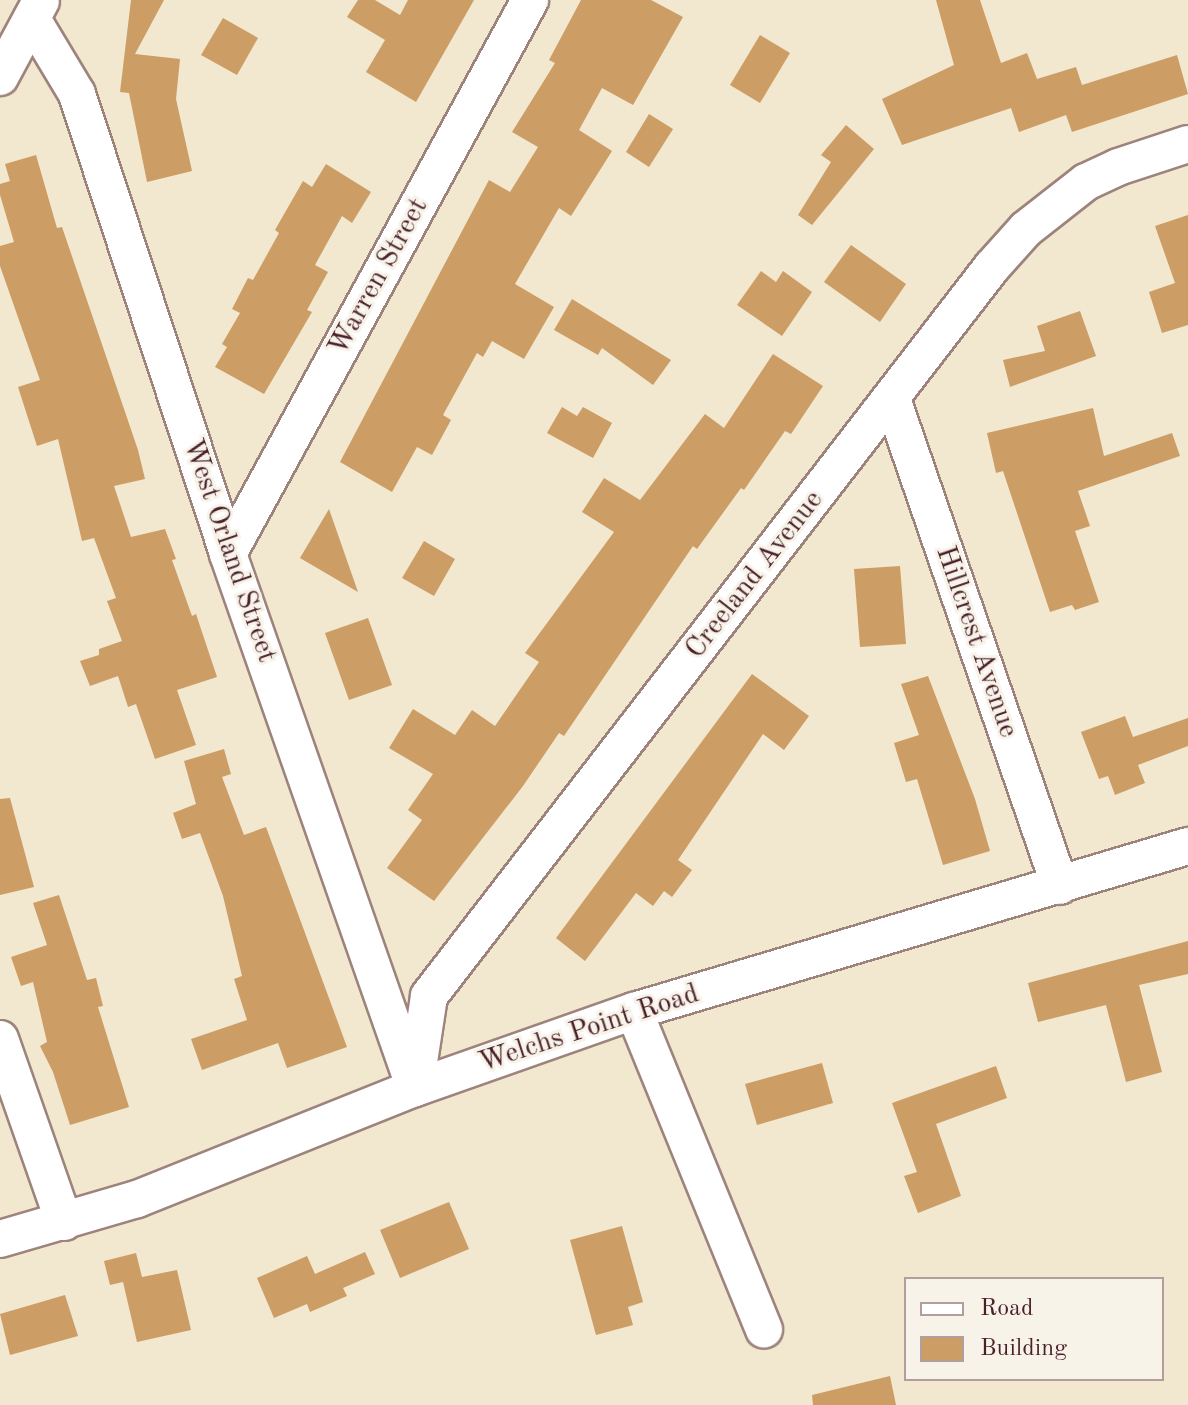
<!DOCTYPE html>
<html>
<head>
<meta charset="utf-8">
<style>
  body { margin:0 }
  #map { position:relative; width:1188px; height:1405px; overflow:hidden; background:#f2e7cf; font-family:"Old Standard TT",serif }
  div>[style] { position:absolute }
  .building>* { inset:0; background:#cc9d65 }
  .roads { filter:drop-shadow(2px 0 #9e837d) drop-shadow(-2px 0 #9e837d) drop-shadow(0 2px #9e837d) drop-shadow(0 -2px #9e837d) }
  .minor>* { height:36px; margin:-18px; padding:0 18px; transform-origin:18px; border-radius:18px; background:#fff }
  span { translate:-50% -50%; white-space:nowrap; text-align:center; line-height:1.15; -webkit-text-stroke:6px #f7f3e8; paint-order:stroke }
  .street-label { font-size:28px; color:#4a1f2b }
  .legend { position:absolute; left:904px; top:1277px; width:260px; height:104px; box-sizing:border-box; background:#f7f3e8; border:2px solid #b29e9c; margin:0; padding:10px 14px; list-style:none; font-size:24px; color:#4a1f2b }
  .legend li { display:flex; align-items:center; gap:16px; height:40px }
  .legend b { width:40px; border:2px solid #b29e9c }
</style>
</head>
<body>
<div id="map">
  <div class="building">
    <i style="clip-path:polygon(131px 0,164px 0,135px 54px,180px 59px,176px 99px,192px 171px,147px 182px,129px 93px,120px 92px)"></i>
    <i style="clip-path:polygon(358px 0,375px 0,400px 15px,408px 0,474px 0,416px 102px,366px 72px,385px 40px,347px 17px)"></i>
    <i style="clip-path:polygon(581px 0,651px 0,683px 17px,633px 105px,602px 88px,579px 130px,612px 151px,571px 216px,559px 208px,515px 284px,554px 307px,524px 359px,492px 341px,483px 357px,477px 353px,443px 415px,451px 420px,432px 455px,417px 447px,392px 492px,340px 462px,489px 180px,510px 192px,538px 147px,512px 132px,555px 63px,549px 60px)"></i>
    <i style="clip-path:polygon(936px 0,980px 0,1001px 63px,1027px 53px,1037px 79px,1076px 67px,1082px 85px,1177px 55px,1188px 94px,1072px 132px,1066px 115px,1019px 132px,1011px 108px,902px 145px,882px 99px,954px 65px)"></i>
    <i style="clip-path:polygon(223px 18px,258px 38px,237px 75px,201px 55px)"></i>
    <i style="clip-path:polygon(760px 35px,790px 53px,760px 103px,730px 85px)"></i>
    <i style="clip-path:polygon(649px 114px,673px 129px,649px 167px,626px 152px)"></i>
    <i style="clip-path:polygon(846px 125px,874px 149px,812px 225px,798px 215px,831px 162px,821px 155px)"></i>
    <i style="clip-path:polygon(36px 155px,57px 228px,62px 227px,138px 450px,145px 479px,114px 486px,131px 537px,165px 529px,176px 559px,172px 560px,192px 616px,196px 614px,217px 677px,177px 690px,196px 745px,155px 759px,136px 704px,128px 707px,118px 676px,90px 686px,80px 661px,99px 655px,99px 649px,122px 641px,107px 601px,116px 598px,94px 538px,82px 541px,58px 439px,37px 446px,18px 387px,40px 380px,0 266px,0 246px,14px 242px,0 195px,0 184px,10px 181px,5px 164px)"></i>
    <i style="clip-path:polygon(326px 164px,371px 192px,352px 223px,342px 216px,315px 265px,328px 272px,307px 310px,312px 312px,264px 394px,215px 367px,227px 347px,222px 344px,240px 313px,232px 309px,248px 278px,253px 280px,279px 233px,275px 230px,303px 181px,312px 187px)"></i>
    <i style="clip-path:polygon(1188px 215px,1188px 325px,1162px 333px,1149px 292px,1175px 283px,1155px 226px)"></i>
    <i style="clip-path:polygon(851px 245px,906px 284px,880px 322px,824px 282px)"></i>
    <i style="clip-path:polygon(761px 271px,776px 282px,783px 271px,812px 292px,782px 336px,737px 305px)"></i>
    <i style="clip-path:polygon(572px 299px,671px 360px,653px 385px,602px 348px,598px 355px,554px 330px)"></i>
    <i style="clip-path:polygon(1080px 311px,1096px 356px,1010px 387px,1003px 360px,1045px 351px,1037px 326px)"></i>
    <i style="clip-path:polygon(773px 354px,823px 386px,791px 434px,785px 431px,744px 490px,741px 488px,697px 549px,693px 546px,564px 736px,559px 733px,523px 786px,434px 901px,387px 868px,422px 820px,408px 810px,433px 774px,389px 748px,413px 709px,455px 735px,472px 710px,495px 726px,539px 662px,525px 653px,614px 532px,582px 512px,604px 478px,640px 500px,705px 414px,724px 428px)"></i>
    <i style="clip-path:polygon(562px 407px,577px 416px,583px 407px,612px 423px,593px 458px,547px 433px)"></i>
    <i style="clip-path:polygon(1093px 408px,1104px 456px,1172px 433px,1180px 456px,1078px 491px,1090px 526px,1075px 531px,1099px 602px,1075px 610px,1072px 605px,1050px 612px,1003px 471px,996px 473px,987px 433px)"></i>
    <i style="clip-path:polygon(329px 509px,358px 592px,300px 558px)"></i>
    <i style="clip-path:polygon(424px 541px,455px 559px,434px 596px,402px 578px)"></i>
    <i style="clip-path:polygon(900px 566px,906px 644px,860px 647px,854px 569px)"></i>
    <i style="clip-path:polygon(368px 618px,392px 685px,349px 700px,325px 633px)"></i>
    <i style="clip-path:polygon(752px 674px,809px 716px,784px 750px,763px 734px,678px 860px,692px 870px,672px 897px,664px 891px,653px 906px,636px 893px,585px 961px,556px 938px)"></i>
    <i style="clip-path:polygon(928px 676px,975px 799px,990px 851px,943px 865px,917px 779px,906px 782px,894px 743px,919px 735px,901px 684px)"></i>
    <i style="clip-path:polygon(1125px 716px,1133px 737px,1188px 718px,1188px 746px,1138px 765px,1145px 783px,1115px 795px,1108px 776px,1099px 779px,1081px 732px)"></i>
    <i style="clip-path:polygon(224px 749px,231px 774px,222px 777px,244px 835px,266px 827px,347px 1047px,287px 1068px,278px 1043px,202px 1070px,191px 1039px,247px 1020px,234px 979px,242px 976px,223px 896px,200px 833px,182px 839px,173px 813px,196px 804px,184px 761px)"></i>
    <i style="clip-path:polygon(10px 798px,34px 887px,0 895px,0 799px)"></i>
    <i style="clip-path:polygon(59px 895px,87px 980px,96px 978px,103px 1006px,98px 1007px,129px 1107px,70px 1125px,53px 1072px,40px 1046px,47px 1042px,33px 982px,21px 986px,11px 957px,47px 945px,33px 903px)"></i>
    <i style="clip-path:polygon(1188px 941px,1188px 974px,1139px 985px,1162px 1072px,1126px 1082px,1106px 1005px,1038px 1022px,1028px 983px)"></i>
    <i style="clip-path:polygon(822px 1063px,833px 1103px,757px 1125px,745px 1084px)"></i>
    <i style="clip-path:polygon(996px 1066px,1007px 1098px,936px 1124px,961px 1196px,918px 1213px,904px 1176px,917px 1172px,892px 1103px)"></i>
    <i style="clip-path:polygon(449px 1202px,469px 1249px,400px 1278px,380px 1230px)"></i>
    <i style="clip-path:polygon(622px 1226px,643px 1302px,628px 1307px,633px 1325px,596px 1335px,570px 1240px)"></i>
    <i style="clip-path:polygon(365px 1252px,375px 1274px,343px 1288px,347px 1296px,310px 1312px,307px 1304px,274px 1318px,257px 1278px,307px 1256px,315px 1274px)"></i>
    <i style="clip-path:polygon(136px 1253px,142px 1277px,177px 1270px,191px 1330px,137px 1342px,123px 1282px,110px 1285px,104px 1261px)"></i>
    <i style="clip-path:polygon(65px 1295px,78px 1336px,10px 1355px,0 1314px)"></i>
    <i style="clip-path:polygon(890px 1376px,896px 1405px,813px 1405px,812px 1395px)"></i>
  </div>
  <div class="roads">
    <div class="minor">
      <i style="left:32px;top:19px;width:87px;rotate:59deg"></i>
      <i style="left:77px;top:94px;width:484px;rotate:71.8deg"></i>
      <i style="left:228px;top:554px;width:560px;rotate:70.72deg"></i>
      <i style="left:0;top:77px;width:86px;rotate:-61.7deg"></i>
      <i style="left:892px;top:399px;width:515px;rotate:70.97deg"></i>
      <i style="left:228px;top:554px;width:631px;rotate:-61.4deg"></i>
      <i style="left:634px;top:1011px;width:344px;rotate:67.8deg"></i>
      <i style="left:0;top:1039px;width:194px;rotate:70.7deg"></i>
      <i style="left:415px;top:1088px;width:93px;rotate:-81.3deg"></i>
      <i style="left:429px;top:996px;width:920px;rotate:-52.33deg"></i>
      <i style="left:991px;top:268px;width:52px;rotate:-48.1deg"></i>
      <i style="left:1026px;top:229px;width:76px;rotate:-38.1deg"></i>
      <i style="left:1086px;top:182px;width:35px;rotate:-25deg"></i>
      <i style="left:1118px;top:167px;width:74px;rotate:-18.2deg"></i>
      <i style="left:0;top:1239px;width:143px;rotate:-16.3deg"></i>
      <i style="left:137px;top:1199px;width:299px;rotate:-21.8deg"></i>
      <i style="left:415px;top:1088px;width:232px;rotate:-19.4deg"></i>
      <i style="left:634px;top:1011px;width:578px;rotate:-16.59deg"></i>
    </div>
  </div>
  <div class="street-label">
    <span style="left:379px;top:277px;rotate:-61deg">Warren Street</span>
    <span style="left:229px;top:551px;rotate:71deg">West Orland Street</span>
    <span style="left:755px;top:575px;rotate:-52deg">Creeland Avenue</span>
    <span style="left:976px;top:642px;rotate:71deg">Hillcrest Avenue</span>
    <span style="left:589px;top:1029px;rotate:-18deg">Welchs Point Road</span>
  </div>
  <ul class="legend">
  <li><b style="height:10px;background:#fff"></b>Road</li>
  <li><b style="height:22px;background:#cc9d65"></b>Building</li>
  </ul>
</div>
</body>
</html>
